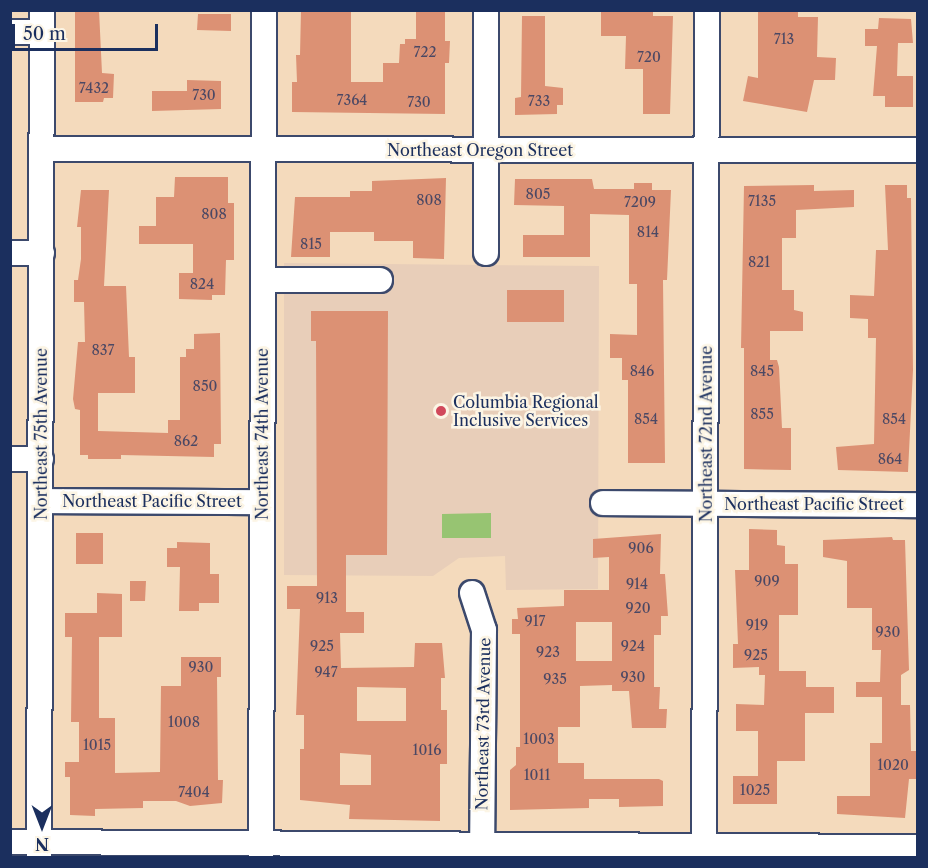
<!DOCTYPE html>
<html>
<head>
<meta charset="utf-8">
<style>
  body { margin:0 }
  #map { position:relative; width:928px; height:868px; overflow:hidden; background:#f4dabc; font-family:"Libre Caslon Text",serif }
  div>[style] { position:absolute }
  .built>* { inset:0; background:#e8ceb9 }
  .green>* { inset:0; background:#97c472 }
  .building>* { inset:0; background:#dc9174 }
  .roads { filter:drop-shadow(2px 0 #3c496c) drop-shadow(-2px 0 #3c496c) drop-shadow(0 2px #3c496c) drop-shadow(0 -2px #3c496c) }
  .minor>* { height:24px; margin:-12px; padding:0 12px; transform-origin:12px; border-radius:12px; background:#fff }
  .dots>* { width:16px; height:16px; translate:-50% -50%; box-sizing:border-box; border:3px solid #fcf5e5; border-radius:50% }
  span { translate:-50% -50%; white-space:nowrap; text-align:center; line-height:1.15; -webkit-text-stroke:5px #fcf5e5; paint-order:stroke }
  .number-label { font-size:14px; color:#4b4864 }
  .number-label span { -webkit-text-stroke-width:0 }
  .street-label { font-size:16px; color:#1b2f5e }
  .poi-label { font-size:16px; color:#1b2f5e }
  .left { translate:0 -50%; text-align:left }
  .frame { position:absolute; inset:0; border:12px solid #1b2f5e; pointer-events:none }
  .north { position:absolute; left:12px; top:796px; width:60px; height:60px; -webkit-text-stroke:4px #fcf5e5; paint-order:stroke; rotate:180deg; font-size:16px; font-weight:700; line-height:24px; text-align:center; color:#1b2f5e }
  .north::after { content:''; display:block; margin:auto; width:21px; height:27px; background:#1b2f5e; clip-path:polygon(50% 0,100% 100%,50% 72%,0 100%) }
  .scale { position:absolute; left:12px; top:24px; width:146px; height:27px; box-sizing:border-box; border:3px solid #1b2f5e; border-top:0; padding-left:8px; font-size:18px; line-height:21px; white-space:nowrap; color:#1b2f5e; -webkit-text-stroke:4px #fcf5e5; paint-order:stroke }
</style>
</head>
<body>
<div id="map">
  <div class="built">
    <i style="clip-path:polygon(284px 263px,599px 266px,598px 589px,506px 590px,505px 556px,459px 558px,433px 576px,284px 575px)"></i>
  </div>
  <div class="green">
    <i style="clip-path:polygon(491px 513px,491px 538px,442px 538px,442px 514px)"></i>
  </div>
  <div class="building">
    <i style="clip-path:polygon(75px 10px,99px 10px,102px 73px,114px 74px,113px 98px,104px 98px,103px 102px,75px 102px)"></i>
    <i style="clip-path:polygon(301px 10px,351px 10px,351px 82px,383px 82px,383px 63px,399px 63px,400px 44px,405px 44px,405px 39px,416px 39px,416px 10px,445px 10px,445px 41px,450px 41px,449px 63px,445px 63px,445px 114px,292px 112px,292px 82px,297px 82px,296px 55px,300px 55px)"></i>
    <i style="clip-path:polygon(601px 10px,653px 10px,653px 16px,673px 16px,670px 114px,643px 114px,643px 69px,625px 69px,626px 36px,601px 36px)"></i>
    <i style="clip-path:polygon(758px 10px,798px 10px,798px 17px,818px 17px,817px 57px,836px 58px,835px 80px,814px 80px,807px 112px,743px 101px,748px 76px,758px 78px)"></i>
    <i style="clip-path:polygon(198px 14px,231px 14px,231px 31px,197px 30px)"></i>
    <i style="clip-path:polygon(522px 16px,545px 16px,545px 86px,563px 88px,563px 105px,557px 105px,557px 114px,515px 115px,515px 98px,521px 97px)"></i>
    <i style="clip-path:polygon(879px 18px,911px 19px,913px 43px,898px 43px,897px 76px,913px 76px,913px 107px,885px 107px,885px 96px,873px 96px,877px 46px,865px 46px,865px 29px,878px 29px)"></i>
    <i style="clip-path:polygon(187px 80px,221px 81px,221px 109px,152px 111px,152px 91px,187px 91px)"></i>
    <i style="clip-path:polygon(175px 177px,228px 177px,228px 203px,234px 203px,234px 260px,226px 260px,225px 295px,212px 295px,212px 300px,179px 299px,179px 273px,193px 273px,193px 244px,139px 244px,139px 226px,156px 226px,156px 197px,174px 197px)"></i>
    <i style="clip-path:polygon(446px 178px,444px 259px,413px 258px,413px 241px,374px 241px,374px 232px,330px 232px,330px 257px,291px 257px,295px 197px,350px 197px,350px 191px,372px 191px,372px 181px)"></i>
    <i style="clip-path:polygon(515px 179px,592px 179px,594px 189px,634px 189px,634px 183px,652px 183px,652px 190px,671px 190px,667px 280px,663px 280px,665px 463px,628px 463px,628px 380px,622px 380px,622px 358px,610px 358px,610px 334px,637px 335px,637px 284px,629px 284px,629px 215px,590px 214px,590px 257px,523px 257px,523px 235px,564px 235px,564px 206px,514px 205px)"></i>
    <i style="clip-path:polygon(814px 185px,814px 191px,854px 190px,854px 207px,796px 210px,796px 238px,782px 238px,782px 290px,794px 290px,794px 310px,803px 312px,803px 331px,770px 331px,770px 360px,777px 360px,779px 367px,782px 428px,791px 428px,791px 470px,744px 469px,744px 348px,741px 348px,744px 186px)"></i>
    <i style="clip-path:polygon(885px 185px,907px 185px,907px 198px,911px 198px,913px 370px,908px 472px,838px 470px,836px 447px,874px 444px,876px 338px,868px 338px,868px 319px,850px 318px,850px 295px,874px 296px,876px 250px,888px 250px)"></i>
    <i style="clip-path:polygon(81px 190px,109px 190px,104px 286px,126px 286px,129px 357px,135px 357px,135px 393px,98px 393px,98px 431px,168px 433px,168px 420px,180px 420px,180px 357px,186px 357px,186px 349px,194px 349px,194px 334px,220px 333px,221px 444px,214px 444px,214px 457px,121px 455px,121px 459px,88px 459px,88px 455px,80px 455px,80px 410px,75px 409px,73px 399px,78px 342px,85px 342px,84px 302px,74px 302px,74px 280px,78px 280px,81px 259px,81px 227px,77px 227px)"></i>
    <i style="clip-path:polygon(507px 290px,564px 290px,564px 322px,507px 322px)"></i>
    <i style="clip-path:polygon(evenodd,311px 311px,388px 311px,387px 555px,346px 555px,346px 612px,364px 612px,364px 633px,340px 633px,341px 668px,414px 667px,415px 643px,442px 643px,445px 678px,441px 678px,441px 710px,447px 710px,447px 764px,440px 764px,440px 821px,349px 819px,350px 805px,300px 800px,300px 749px,304px 749px,304px 715px,296px 715px,300px 609px,287px 609px,287px 586px,317px 586px,316px 341px,311px 341px,311px 311px,357px 687px,406px 688px,406px 721px,357px 721px,357px 687px,311px 311px,340px 753px,371px 755px,371px 785px,340px 785px,340px 753px)"></i>
    <i style="clip-path:polygon(749px 529px,777px 530px,777px 545px,785px 546px,785px 564px,798px 564px,798px 615px,779px 615px,779px 671px,806px 671px,806px 687px,834px 687px,834px 713px,805px 713px,805px 761px,777px 761px,777px 804px,733px 804px,733px 776px,758px 776px,758px 731px,736px 731px,736px 704px,764px 705px,765px 675px,759px 675px,759px 667px,733px 668px,733px 644px,738px 644px,735px 570px,749px 570px)"></i>
    <i style="clip-path:polygon(76px 533px,103px 533px,103px 564px,76px 564px)"></i>
    <i style="clip-path:polygon(evenodd,661px 534px,660px 574px,665px 574px,668px 616px,661px 616px,661px 635px,654px 635px,654px 687px,660px 687px,659px 709px,667px 709px,666px 728px,632px 728px,629px 691px,612px 691px,612px 685px,580px 686px,580px 727px,558px 727px,558px 763px,584px 763px,584px 779px,659px 779px,663px 781px,663px 806px,619px 807px,619px 799px,589px 799px,589px 808px,510px 810px,510px 770px,516px 765px,516px 747px,520px 747px,520px 634px,512px 634px,512px 619px,518px 619px,517px 608px,564px 606px,564px 590px,609px 590px,609px 557px,593px 558px,593px 539px,661px 534px,576px 622px,612px 622px,612px 661px,576px 661px,576px 622px)"></i>
    <i style="clip-path:polygon(892px 537px,893px 540px,905px 540px,909px 670px,901px 675px,901px 705px,910px 705px,911px 751px,916px 751px,916px 779px,909px 779px,905px 818px,837px 814px,837px 796px,870px 796px,870px 743px,882px 743px,882px 697px,856px 697px,856px 682px,880px 682px,881px 650px,872px 650px,872px 608px,847px 608px,847px 561px,823px 557px,823px 540px)"></i>
    <i style="clip-path:polygon(177px 542px,210px 543px,210px 574px,219px 574px,219px 603px,199px 603px,199px 611px,179px 611px,180px 567px,167px 567px,167px 548px,177px 548px)"></i>
    <i style="clip-path:polygon(130px 581px,146px 581px,145px 601px,130px 601px)"></i>
    <i style="clip-path:polygon(97px 593px,122px 594px,122px 637px,99px 637px,99px 718px,115px 718px,115px 773px,160px 772px,161px 686px,181px 686px,181px 657px,221px 657px,221px 677px,217px 677px,218px 780px,223px 780px,222px 803px,190px 806px,176px 801px,143px 801px,143px 808px,95px 809px,95px 816px,70px 815px,70px 777px,65px 777px,65px 762px,79px 762px,79px 722px,71px 722px,72px 637px,65px 637px,65px 613px,97px 613px)"></i>
  </div>
  <div class="roads">
    <div class="minor">
      <i style="left:10px;top:32px;width:32px"></i>
      <i style="left:42px;top:149px;width:876px;rotate:0.07deg"></i>
      <i style="left:10px;top:253px;width:32px"></i>
      <i style="left:486px;top:253px;width:243px;rotate:-90deg"></i>
      <i style="left:263px;top:280px;width:117px"></i>
      <i style="left:10px;top:459px;width:31px"></i>
      <i style="left:41px;top:501px;width:221px;rotate:0.3deg"></i>
      <i style="left:603px;top:503px;width:315px;rotate:0.4deg"></i>
      <i style="left:472px;top:593px;width:39px;rotate:72deg"></i>
      <i style="left:484px;top:630px;width:228px;rotate:90.5deg"></i>
      <i style="left:10px;top:842px;width:908px;rotate:0.32deg"></i>
      <i style="left:39px;top:857px;width:847px;rotate:-89.8deg"></i>
      <i style="left:261px;top:858px;width:848px;rotate:-89.8deg"></i>
      <i style="left:704px;top:858px;width:848px;rotate:-89.8deg"></i>
    </div>
  </div>
  <div class="dots">
    <i style="left:441px;top:411px;background:#d1495b"></i>
  </div>
  <div class="number-label">
    <span style="left:784px;top:39px">713</span>
    <span style="left:425px;top:52px">722</span>
    <span style="left:649px;top:57px">720</span>
    <span style="left:94px;top:88px">7432</span>
    <span style="left:204px;top:95px">730</span>
    <span style="left:352px;top:100px">7364</span>
    <span style="left:539px;top:101px">733</span>
    <span style="left:419px;top:102px">730</span>
    <span style="left:538px;top:194px">805</span>
    <span style="left:429px;top:200px">808</span>
    <span style="left:762px;top:201px">7135</span>
    <span style="left:640px;top:202px">7209</span>
    <span style="left:214px;top:214px">808</span>
    <span style="left:648px;top:232px">814</span>
    <span style="left:311px;top:244px">815</span>
    <span style="left:759px;top:262px">821</span>
    <span style="left:202px;top:284px">824</span>
    <span style="left:103px;top:350px">837</span>
    <span style="left:642px;top:371px">846</span>
    <span style="left:762px;top:371px">845</span>
    <span style="left:205px;top:386px">850</span>
    <span style="left:762px;top:414px">855</span>
    <span style="left:646px;top:419px">854</span>
    <span style="left:894px;top:419px">854</span>
    <span style="left:186px;top:441px">862</span>
    <span style="left:890px;top:459px">864</span>
    <span style="left:641px;top:548px">906</span>
    <span style="left:767px;top:581px">909</span>
    <span style="left:637px;top:584px">914</span>
    <span style="left:327px;top:598px">913</span>
    <span style="left:638px;top:608px">920</span>
    <span style="left:535px;top:621px">917</span>
    <span style="left:757px;top:625px">919</span>
    <span style="left:888px;top:632px">930</span>
    <span style="left:322px;top:646px">925</span>
    <span style="left:633px;top:646px">924</span>
    <span style="left:548px;top:652px">923</span>
    <span style="left:756px;top:655px">925</span>
    <span style="left:201px;top:667px">930</span>
    <span style="left:326px;top:672px">947</span>
    <span style="left:633px;top:677px">930</span>
    <span style="left:555px;top:679px">935</span>
    <span style="left:184px;top:722px">1008</span>
    <span style="left:539px;top:739px">1003</span>
    <span style="left:97px;top:745px">1015</span>
    <span style="left:427px;top:750px">1016</span>
    <span style="left:893px;top:765px">1020</span>
    <span style="left:537px;top:775px">1011</span>
    <span style="left:755px;top:790px">1025</span>
    <span style="left:194px;top:792px">7404</span>
  </div>
  <div class="street-label">
    <span style="left:480px;top:150px">Northeast Oregon Street</span>
    <span style="left:41px;top:434px;rotate:-90deg">Northeast 75th Avenue</span>
    <span style="left:262px;top:434px;rotate:-90deg">Northeast 74th Avenue</span>
    <span style="left:706px;top:434px;rotate:-90deg">Northeast 72nd Avenue</span>
    <span style="left:152px;top:501px">Northeast Pacific Street</span>
    <span style="left:814px;top:504px">Northeast Pacific Street</span>
    <span style="left:483px;top:724px;rotate:-89deg">Northeast 73rd Avenue</span>
  </div>
  <div class="poi-label">
    <span class="left" style="left:453px;top:411px">Columbia Regional<br>Inclusive Services</span>
  </div>
  <div class="frame"></div>
  <div class="north">N</div>
  <div class="scale">50 m</div>
</div>
</body>
</html>
